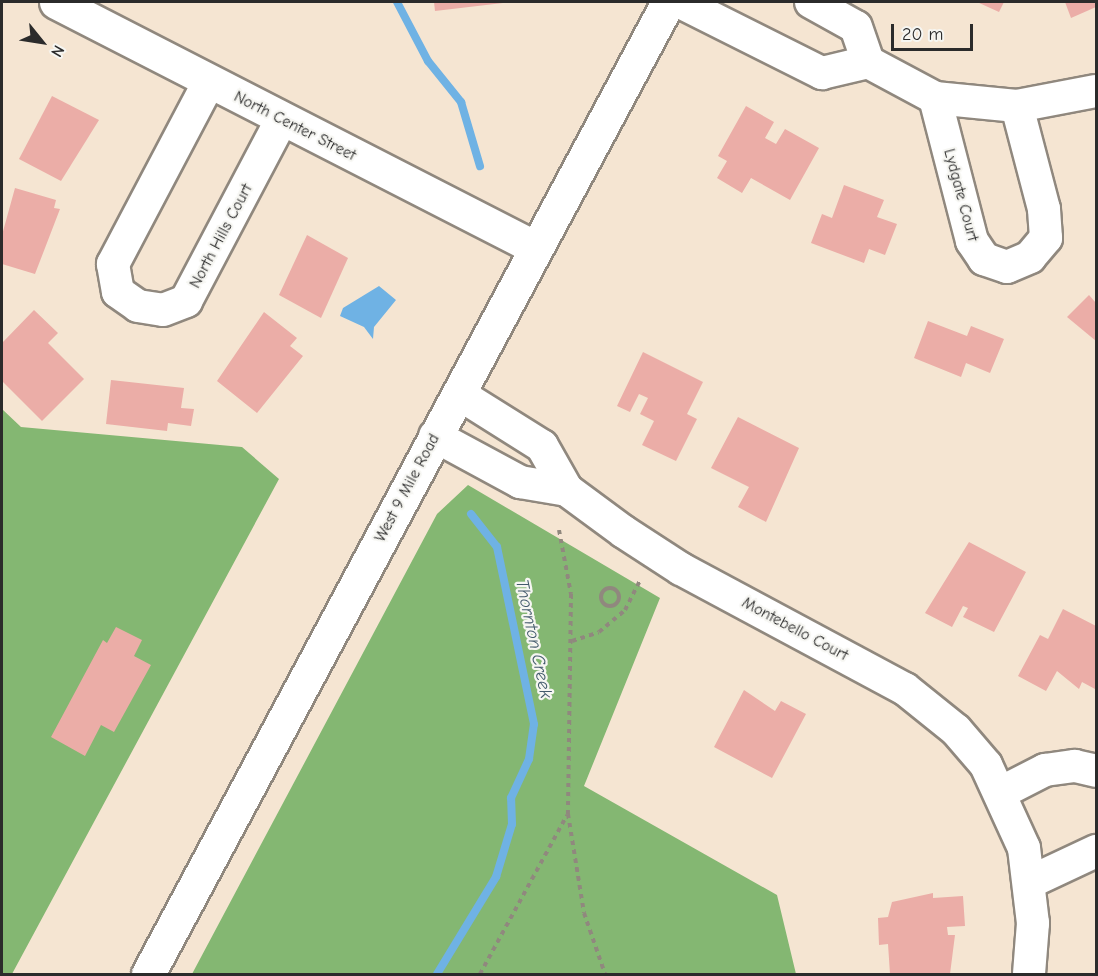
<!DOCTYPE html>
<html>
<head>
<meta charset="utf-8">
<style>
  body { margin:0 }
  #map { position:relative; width:1098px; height:976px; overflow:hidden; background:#f5e5d2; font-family:"Comic Neue",sans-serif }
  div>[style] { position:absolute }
  .forest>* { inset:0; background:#84b772 }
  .water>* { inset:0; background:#6fb2e4 }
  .stream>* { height:8px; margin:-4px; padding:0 4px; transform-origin:4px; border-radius:4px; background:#6fb2e4 }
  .building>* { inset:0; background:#ebada7 }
  .path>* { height:4px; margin-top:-2px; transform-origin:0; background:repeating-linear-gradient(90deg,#90887e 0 4.5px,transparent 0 9px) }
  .path>.ring { margin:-2px; padding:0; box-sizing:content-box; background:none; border:4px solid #90887e; border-radius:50% }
  .roads { filter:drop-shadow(2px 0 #90887e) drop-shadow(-2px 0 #90887e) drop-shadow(0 2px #90887e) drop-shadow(0 -2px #90887e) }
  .street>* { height:32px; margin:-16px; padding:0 16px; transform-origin:16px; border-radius:16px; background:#fff }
  .secondary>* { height:33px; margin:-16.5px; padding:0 16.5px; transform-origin:16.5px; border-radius:16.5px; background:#fff }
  span { translate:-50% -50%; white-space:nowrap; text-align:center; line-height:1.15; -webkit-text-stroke:4.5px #f6f6f2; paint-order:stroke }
  .street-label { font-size:16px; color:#2b2b2b }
  .water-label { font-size:18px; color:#435a6c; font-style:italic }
  .frame { position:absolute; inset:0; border:3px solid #2b2b2b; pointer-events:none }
  .north { position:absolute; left:12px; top:12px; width:60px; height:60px; -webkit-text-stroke:4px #f6f6f2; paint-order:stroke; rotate:120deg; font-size:16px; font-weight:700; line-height:24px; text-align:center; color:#2b2b2b }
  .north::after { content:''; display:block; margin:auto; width:21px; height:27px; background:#2b2b2b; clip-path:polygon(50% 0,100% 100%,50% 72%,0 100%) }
  .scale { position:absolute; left:891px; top:24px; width:82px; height:27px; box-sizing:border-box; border:3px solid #2b2b2b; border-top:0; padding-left:8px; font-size:18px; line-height:21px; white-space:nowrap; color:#2b2b2b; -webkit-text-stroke:4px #f6f6f2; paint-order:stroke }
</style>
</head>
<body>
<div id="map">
  <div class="forest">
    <i style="clip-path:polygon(2px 409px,21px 427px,242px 447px,279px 479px,12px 974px,2px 974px)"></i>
    <i style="clip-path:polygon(468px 485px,660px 598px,584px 786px,777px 895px,796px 974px,192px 974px,437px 514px)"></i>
  </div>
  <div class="water">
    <i style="clip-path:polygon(379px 286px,396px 300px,374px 327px,373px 339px,364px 327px,340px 316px,343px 308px)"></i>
  </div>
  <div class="stream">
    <i style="left:397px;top:2px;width:67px;rotate:62.3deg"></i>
    <i style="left:428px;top:61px;width:53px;rotate:51.2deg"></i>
    <i style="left:461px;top:102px;width:67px;rotate:73.5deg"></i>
    <i style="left:437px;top:974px;width:114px;rotate:-58.7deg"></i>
    <i style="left:496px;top:877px;width:55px;rotate:-73.2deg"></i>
    <i style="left:512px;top:824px;width:26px;rotate:-92deg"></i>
    <i style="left:511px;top:798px;width:43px;rotate:-65.2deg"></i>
    <i style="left:529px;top:759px;width:35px;rotate:-82deg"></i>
    <i style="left:534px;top:724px;width:181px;rotate:-101.8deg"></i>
    <i style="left:497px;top:547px;width:42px;rotate:-128.2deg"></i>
  </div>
  <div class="building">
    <i style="clip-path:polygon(434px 2px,503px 2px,503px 3px,435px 11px)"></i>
    <i style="clip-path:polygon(977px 2px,1004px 2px,999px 12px)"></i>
    <i style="clip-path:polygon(1065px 2px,1096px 2px,1096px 7px,1071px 18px)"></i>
    <i style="clip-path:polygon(52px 96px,99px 120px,61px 181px,19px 159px)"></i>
    <i style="clip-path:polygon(746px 106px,774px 122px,765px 138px,776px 144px,785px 129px,819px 148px,790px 200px,751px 178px,742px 193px,717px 178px,727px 161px,718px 156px)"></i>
    <i style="clip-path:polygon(844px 185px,884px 200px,877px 217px,897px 224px,885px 255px,869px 249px,864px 263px,811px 243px,822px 214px,832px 218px)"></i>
    <i style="clip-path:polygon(15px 188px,56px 200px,54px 208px,60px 209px,35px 274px,2px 264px,2px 235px)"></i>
    <i style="clip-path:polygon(307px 235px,348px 258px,321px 318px,279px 295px)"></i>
    <i style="clip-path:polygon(1089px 295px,1096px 303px,1096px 341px,1067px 317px)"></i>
    <i style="clip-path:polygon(34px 310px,58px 333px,48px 343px,84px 379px,42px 421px,2px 381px,2px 343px)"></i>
    <i style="clip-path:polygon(264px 312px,297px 338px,290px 346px,303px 356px,257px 413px,217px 381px)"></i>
    <i style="clip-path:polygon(928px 321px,967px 336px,971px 326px,1004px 339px,990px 373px,966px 363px,961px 377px,914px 358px)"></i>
    <i style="clip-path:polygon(643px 352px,703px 382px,687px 414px,697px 419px,676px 461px,642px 445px,654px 421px,640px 414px,648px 398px,639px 394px,630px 412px,617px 406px)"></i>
    <i style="clip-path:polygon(111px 380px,184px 388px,181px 408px,194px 409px,191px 426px,168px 423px,167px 431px,106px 424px)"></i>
    <i style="clip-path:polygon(738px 417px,799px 448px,766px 522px,738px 507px,749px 487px,711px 468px)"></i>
    <i style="clip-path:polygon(969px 542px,1026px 572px,994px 632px,963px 617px,968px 608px,963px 606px,952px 627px,925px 613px)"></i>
    <i style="clip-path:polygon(1063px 609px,1096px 626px,1095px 689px,1082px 682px,1079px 689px,1057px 671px,1046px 691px,1018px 676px,1040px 635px,1048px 639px)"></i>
    <i style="clip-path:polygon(116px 627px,142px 640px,134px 656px,151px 665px,114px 732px,101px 725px,85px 756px,51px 737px,103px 640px,107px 643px)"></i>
    <i style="clip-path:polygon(744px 690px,775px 711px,781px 701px,806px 714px,772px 778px,714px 747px)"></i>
    <i style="clip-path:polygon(933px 893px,933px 898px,963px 896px,965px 926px,947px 927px,948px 935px,955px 935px,950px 974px,890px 974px,888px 944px,879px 945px,878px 918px,888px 917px,892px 902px)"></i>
  </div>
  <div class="path">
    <i style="left:559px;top:530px;width:65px;rotate:79.4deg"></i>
    <i style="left:571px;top:594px;width:220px;rotate:90.8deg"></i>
    <i style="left:568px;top:814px;width:100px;rotate:80.8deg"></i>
    <i style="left:584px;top:913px;width:65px;rotate:71deg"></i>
    <i class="ring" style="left:601px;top:588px;width:14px;height:14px"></i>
    <i style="left:572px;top:641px;width:28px;rotate:-18deg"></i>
    <i style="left:599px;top:632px;width:34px;rotate:-40deg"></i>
    <i style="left:625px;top:610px;width:34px;rotate:-63deg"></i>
    <i style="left:480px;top:974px;width:181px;rotate:-61.3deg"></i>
  </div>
  <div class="roads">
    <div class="street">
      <i style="left:680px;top:2px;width:159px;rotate:26.6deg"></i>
      <i style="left:822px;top:73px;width:47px;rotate:-13.4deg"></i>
      <i style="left:868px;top:62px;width:76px;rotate:28.2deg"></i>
      <i style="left:935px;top:98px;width:82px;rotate:5.6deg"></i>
      <i style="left:1017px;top:106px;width:80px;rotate:-10.8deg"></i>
      <i style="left:811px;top:2px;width:51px;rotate:29.1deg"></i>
      <i style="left:856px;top:27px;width:37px;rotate:71deg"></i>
      <i style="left:209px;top:82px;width:206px;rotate:117.8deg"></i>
      <i style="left:113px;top:264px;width:28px;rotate:80deg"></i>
      <i style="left:118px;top:292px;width:24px;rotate:35deg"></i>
      <i style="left:138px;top:306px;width:25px;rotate:9deg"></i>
      <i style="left:163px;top:310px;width:25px;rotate:-21deg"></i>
      <i style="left:186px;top:301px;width:206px;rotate:-62.2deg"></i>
      <i style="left:935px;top:98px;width:148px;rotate:75.5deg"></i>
      <i style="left:972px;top:241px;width:22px;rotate:56deg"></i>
      <i style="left:984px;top:259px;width:24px;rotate:19deg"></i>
      <i style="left:1007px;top:267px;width:25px;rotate:-23deg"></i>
      <i style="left:1030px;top:257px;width:25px;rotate:-50deg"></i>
      <i style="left:1046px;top:238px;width:29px;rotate:-94deg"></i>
      <i style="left:1044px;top:209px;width:106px;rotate:-104.7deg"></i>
      <i style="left:459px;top:394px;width:98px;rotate:32.1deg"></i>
      <i style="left:542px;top:446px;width:51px;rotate:60.4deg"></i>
      <i style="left:567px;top:490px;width:71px;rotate:36.4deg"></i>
      <i style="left:624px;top:532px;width:68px;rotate:33deg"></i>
      <i style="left:681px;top:569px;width:254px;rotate:28.2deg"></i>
      <i style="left:905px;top:689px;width:65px;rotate:38.8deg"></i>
      <i style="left:956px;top:730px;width:46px;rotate:49.4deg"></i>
      <i style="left:986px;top:765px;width:91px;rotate:65.4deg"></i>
      <i style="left:1024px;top:848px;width:76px;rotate:83.2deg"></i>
      <i style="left:1033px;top:923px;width:51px;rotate:94.5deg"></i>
      <i style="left:435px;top:436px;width:97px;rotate:28.4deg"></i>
      <i style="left:520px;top:482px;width:48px;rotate:9.7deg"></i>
      <i style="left:1000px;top:793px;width:51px;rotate:-27.1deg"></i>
      <i style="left:1045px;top:770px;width:30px;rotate:-8deg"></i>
      <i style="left:1075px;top:766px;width:22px;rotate:13deg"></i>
      <i style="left:1030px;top:882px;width:73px;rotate:-25.2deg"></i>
    </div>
    <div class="secondary">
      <i style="left:56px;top:2px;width:539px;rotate:27.14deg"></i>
      <i style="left:148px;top:974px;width:1102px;rotate:-61.85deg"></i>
    </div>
  </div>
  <div class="street-label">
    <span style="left:295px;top:126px;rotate:27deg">North Center Street</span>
    <span style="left:961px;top:195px;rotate:75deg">Lydgate Court</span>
    <span style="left:221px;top:236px;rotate:-62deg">North Hills Court</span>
    <span style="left:407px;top:488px;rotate:-62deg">West 9 Mile Road</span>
    <span style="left:795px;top:629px;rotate:28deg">Montebello Court</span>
  </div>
  <div class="water-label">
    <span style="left:533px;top:639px;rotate:78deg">Thornton Creek</span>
  </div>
  <div class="frame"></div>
  <div class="north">N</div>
  <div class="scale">20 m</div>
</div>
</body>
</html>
